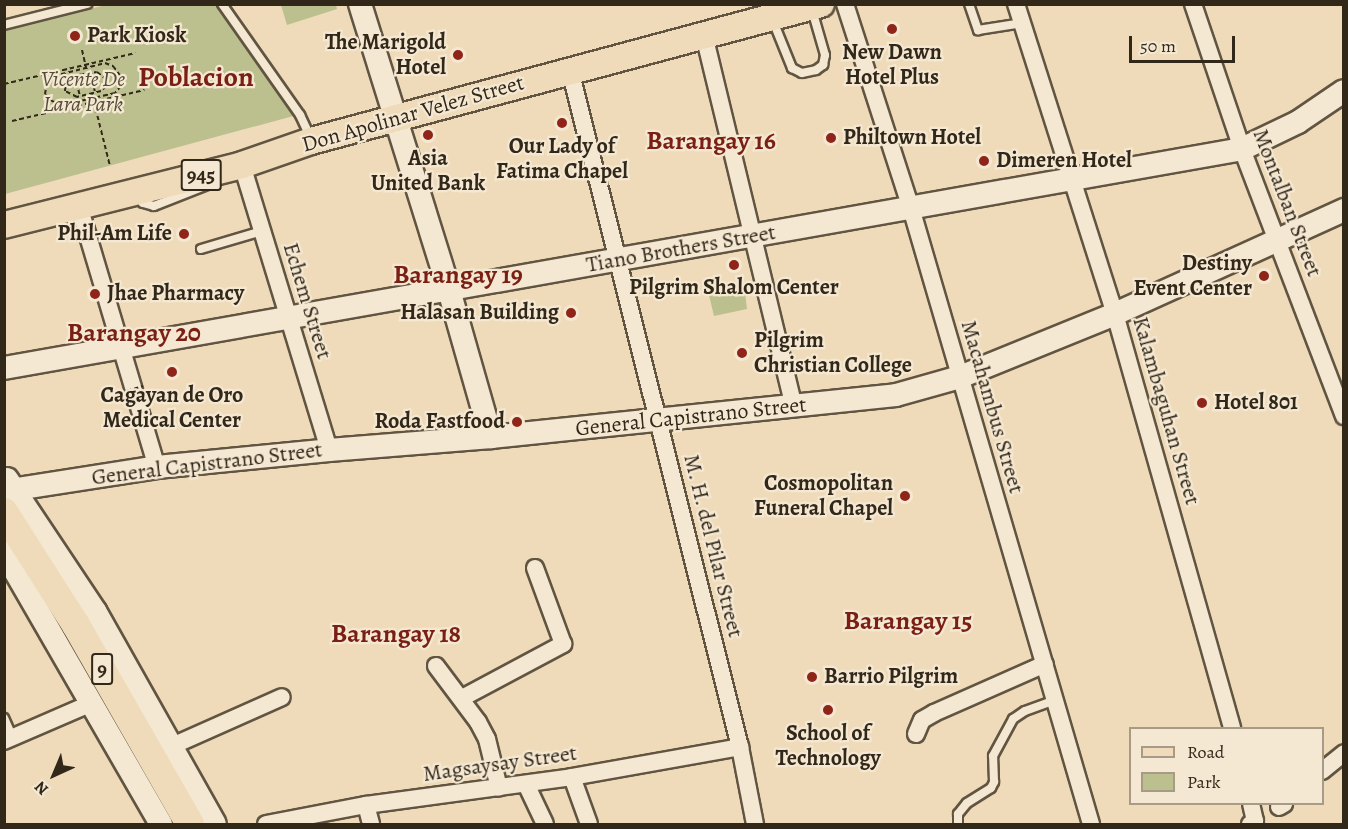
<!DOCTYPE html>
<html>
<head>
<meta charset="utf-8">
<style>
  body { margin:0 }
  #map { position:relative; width:1348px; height:829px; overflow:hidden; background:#efdbba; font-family:Alegreya,serif }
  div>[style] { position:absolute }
  .green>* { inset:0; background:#bcbf8e }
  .path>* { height:2px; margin-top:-1px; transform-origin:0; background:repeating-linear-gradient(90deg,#32281a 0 4.5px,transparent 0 7.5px) }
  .roads { filter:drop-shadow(2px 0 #615542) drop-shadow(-2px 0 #615542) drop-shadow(0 2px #615542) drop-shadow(0 -2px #615542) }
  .lane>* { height:8px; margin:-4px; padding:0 4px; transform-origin:4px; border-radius:4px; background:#f5e8d2 }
  .street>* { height:16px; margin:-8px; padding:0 8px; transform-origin:8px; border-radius:8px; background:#f5e8d2 }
  .secondary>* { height:22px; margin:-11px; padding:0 11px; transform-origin:11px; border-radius:11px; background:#f5e8d2 }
  .primary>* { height:26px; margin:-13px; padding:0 13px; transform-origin:13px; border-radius:13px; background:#efdbba }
  .highway>* { height:28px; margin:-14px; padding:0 14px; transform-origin:14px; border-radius:14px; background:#efdbba }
  .path-bridge>* { height:2px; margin-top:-1px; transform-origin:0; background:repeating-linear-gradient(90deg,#32281a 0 4.5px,transparent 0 7.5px) }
  .dots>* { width:16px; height:16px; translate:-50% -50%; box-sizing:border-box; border:3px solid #f5e8d2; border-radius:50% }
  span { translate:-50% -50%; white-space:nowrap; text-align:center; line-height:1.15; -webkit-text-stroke:4.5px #f5e8d2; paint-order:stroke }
  .shield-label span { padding:2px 4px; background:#f5e8d2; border:2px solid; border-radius:4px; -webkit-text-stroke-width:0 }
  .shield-label { font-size:21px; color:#32281a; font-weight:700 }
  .poi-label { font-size:22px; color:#32281a; font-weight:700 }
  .left { translate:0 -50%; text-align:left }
  .right { translate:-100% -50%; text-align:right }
  .park-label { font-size:22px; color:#544e37; font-style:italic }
  .street-label { font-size:22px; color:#32281a }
  .quarter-label { font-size:26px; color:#7a1f14; font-weight:700 }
  .district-label { font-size:28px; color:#7a1f14; font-weight:700 }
  .frame { position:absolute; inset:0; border:6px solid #32281a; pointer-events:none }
  .legend { position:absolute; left:1129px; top:727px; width:195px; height:78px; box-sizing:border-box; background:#f5e8d2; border:2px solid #a79b88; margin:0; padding:8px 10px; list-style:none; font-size:18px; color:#32281a }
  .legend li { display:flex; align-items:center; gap:12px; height:30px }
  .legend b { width:30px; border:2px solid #a79b88 }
  .north { position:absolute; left:24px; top:745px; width:60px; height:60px; -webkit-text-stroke:4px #f5e8d2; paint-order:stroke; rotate:224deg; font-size:16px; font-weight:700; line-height:24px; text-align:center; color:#32281a }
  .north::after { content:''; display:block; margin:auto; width:21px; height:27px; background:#32281a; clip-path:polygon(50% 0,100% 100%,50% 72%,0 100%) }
  .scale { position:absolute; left:1129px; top:36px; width:106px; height:27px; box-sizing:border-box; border:3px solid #32281a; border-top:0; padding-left:8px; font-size:18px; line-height:21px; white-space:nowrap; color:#32281a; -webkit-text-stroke:4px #f5e8d2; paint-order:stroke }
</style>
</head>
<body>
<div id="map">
  <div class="green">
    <i style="clip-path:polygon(106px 5px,216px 5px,297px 115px,5px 194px,4px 30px)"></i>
    <i style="clip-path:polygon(281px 5px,336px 5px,337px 9px,287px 25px)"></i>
    <i style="clip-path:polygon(728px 287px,745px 293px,747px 309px,714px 316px,708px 291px)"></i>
  </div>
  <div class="path">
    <i style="left:82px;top:50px;width:23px;rotate:77deg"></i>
    <i style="left:105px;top:63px;width:9px;rotate:21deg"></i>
    <i style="left:113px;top:66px;width:15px;rotate:53deg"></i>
    <i style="left:122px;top:78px;width:8px;rotate:97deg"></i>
    <i style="left:121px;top:86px;width:9px;rotate:131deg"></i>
    <i style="left:115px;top:93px;width:54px;rotate:167.2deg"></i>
    <i style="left:62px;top:105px;width:11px;rotate:-158deg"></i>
    <i style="left:52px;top:101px;width:10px;rotate:-135deg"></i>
    <i style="left:45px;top:94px;width:11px;rotate:-80deg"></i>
    <i style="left:47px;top:83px;width:10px;rotate:-45deg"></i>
    <i style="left:54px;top:76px;width:53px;rotate:-14.3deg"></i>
    <i style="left:91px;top:72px;width:20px;rotate:79deg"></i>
    <i style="left:97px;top:72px;width:11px;rotate:38deg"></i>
    <i style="left:106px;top:79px;width:7px;rotate:90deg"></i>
    <i style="left:106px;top:86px;width:7px;rotate:135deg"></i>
    <i style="left:101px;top:91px;width:25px;rotate:166deg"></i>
    <i style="left:77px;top:97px;width:13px;rotate:-153deg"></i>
    <i style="left:65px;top:91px;width:9px;rotate:-84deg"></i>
    <i style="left:66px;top:82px;width:8px;rotate:-45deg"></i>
    <i style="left:72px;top:76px;width:25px;rotate:-9deg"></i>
    <i style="left:75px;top:75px;width:22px;rotate:77deg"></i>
    <i style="left:4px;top:84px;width:135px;rotate:-13.3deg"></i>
    <i style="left:92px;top:94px;width:74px;rotate:76deg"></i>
    <i style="left:12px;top:121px;width:136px;rotate:-13.2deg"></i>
  </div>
  <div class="roads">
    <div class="lane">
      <i style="left:222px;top:4px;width:136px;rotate:54.9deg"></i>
      <i style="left:300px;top:115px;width:26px;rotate:65deg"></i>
      <i style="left:969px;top:4px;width:28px;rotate:71deg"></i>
      <i style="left:978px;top:30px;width:45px;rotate:-9deg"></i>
      <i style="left:773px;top:21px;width:51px;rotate:68deg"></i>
      <i style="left:792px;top:68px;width:11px;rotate:27deg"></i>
      <i style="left:802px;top:73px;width:14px;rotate:-12deg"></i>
      <i style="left:816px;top:70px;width:9px;rotate:-36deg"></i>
      <i style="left:823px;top:65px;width:10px;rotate:-79deg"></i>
      <i style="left:825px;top:55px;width:47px;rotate:-106.1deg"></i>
      <i style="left:4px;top:25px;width:86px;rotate:-14.2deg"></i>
      <i style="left:137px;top:197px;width:8px;rotate:45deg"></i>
      <i style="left:143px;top:203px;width:11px;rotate:15deg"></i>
      <i style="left:154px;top:206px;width:60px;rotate:-21.4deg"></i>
      <i style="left:201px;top:249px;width:64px;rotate:-16.4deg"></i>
      <i style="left:4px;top:718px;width:22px;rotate:66deg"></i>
      <i style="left:958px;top:824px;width:10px;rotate:-90deg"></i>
      <i style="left:958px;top:814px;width:14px;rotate:-51deg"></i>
      <i style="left:967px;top:803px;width:28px;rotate:-32deg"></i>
      <i style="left:991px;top:788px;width:7px;rotate:-63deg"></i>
      <i style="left:994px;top:782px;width:26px;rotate:-92deg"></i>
      <i style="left:993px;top:756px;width:42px;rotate:-61.6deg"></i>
      <i style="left:1013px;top:719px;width:14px;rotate:-34deg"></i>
      <i style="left:1025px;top:711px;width:30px;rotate:-20deg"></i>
    </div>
    <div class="street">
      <i style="left:845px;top:4px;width:214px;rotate:72.1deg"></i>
      <i style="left:911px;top:208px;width:642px;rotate:73.71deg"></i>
      <i style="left:1016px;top:4px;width:325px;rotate:72.3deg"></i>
      <i style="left:1115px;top:314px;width:430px;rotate:74.2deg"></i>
      <i style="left:1193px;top:4px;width:153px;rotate:71.3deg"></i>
      <i style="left:1242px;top:149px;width:286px;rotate:69.1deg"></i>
      <i style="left:704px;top:35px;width:382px;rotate:76.4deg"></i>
      <i style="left:570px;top:70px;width:698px;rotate:75.9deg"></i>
      <i style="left:740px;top:747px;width:78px;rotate:79deg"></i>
      <i style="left:242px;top:165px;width:298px;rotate:73deg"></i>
      <i style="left:79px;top:206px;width:272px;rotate:73.4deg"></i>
      <i style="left:436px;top:666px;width:70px;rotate:53.1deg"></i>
      <i style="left:478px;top:722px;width:19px;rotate:62deg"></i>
      <i style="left:487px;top:739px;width:50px;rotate:76.2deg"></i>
      <i style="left:462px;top:698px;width:115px;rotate:-28.1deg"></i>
      <i style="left:563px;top:644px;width:81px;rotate:-110.2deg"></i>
      <i style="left:916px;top:734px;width:15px;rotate:-67deg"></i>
      <i style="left:922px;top:720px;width:14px;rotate:-30deg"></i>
      <i style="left:934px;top:713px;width:121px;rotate:-23.8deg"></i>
      <i style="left:4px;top:741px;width:96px;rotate:-23.4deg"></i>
      <i style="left:172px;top:746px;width:120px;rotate:-24deg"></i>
      <i style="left:1322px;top:771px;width:28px;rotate:-39deg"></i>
      <i style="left:572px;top:777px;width:50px;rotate:70.1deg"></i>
      <i style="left:526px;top:784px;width:44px;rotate:64.6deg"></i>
      <i style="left:366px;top:805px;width:20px;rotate:75deg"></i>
      <i style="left:1279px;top:807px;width:6px;rotate:-31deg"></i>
      <i style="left:266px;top:824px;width:102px;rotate:-10.8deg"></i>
      <i style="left:366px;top:805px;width:208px;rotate:-7.7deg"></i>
      <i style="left:572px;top:777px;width:171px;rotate:-10.1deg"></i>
      <i style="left:1250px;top:824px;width:6px;rotate:-31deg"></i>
      <i style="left:1255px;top:821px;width:17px;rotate:-103deg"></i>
    </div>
    <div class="secondary">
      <i style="left:360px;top:4px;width:300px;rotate:72.7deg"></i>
      <i style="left:449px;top:290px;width:153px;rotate:74.1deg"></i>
      <i style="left:4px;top:368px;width:1257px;rotate:-10.03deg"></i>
      <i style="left:1242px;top:149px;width:62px;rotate:-25.7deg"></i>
      <i style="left:1298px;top:122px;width:55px;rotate:-34deg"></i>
      <i style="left:7px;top:479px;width:159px;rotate:56.3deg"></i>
      <i style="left:95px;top:611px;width:244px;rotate:60.6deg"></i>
      <i style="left:4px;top:491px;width:155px;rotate:-8.9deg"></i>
      <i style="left:157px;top:467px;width:173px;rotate:-5.6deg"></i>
      <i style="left:329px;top:450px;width:163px;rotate:-4.6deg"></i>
      <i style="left:491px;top:437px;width:407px;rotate:-5.9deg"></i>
      <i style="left:896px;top:395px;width:66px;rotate:-15.7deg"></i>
      <i style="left:960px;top:377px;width:167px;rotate:-22.1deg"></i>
      <i style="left:1115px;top:314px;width:252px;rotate:-24.4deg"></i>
      <i style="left:4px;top:552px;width:314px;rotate:60deg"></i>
    </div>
    <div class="primary">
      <i style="left:4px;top:225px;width:245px;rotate:-14.1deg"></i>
      <i style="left:242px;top:165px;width:73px;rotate:-19.2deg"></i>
      <i style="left:311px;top:141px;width:528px;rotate:-15.04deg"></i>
    </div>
    <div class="highway">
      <i style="left:4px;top:512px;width:134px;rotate:57.5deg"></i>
      <i style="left:76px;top:625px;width:229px;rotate:60.2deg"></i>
    </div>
  </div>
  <div class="path-bridge">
    <i style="left:120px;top:393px;width:24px;rotate:-17deg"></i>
  </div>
  <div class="dots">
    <i style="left:892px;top:29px;background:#8f2418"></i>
    <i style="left:75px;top:36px;background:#8f2418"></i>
    <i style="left:458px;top:55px;background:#8f2418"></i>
    <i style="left:562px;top:123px;background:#8f2418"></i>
    <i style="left:428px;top:135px;background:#8f2418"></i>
    <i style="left:831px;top:138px;background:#8f2418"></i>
    <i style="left:984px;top:161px;background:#8f2418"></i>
    <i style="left:184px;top:234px;background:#8f2418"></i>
    <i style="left:734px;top:265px;background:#8f2418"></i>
    <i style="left:1264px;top:276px;background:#8f2418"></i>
    <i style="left:95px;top:294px;background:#8f2418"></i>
    <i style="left:571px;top:313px;background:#8f2418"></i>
    <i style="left:742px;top:353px;background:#8f2418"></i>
    <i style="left:172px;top:372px;background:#8f2418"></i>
    <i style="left:1202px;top:403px;background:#8f2418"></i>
    <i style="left:517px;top:422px;background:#8f2418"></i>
    <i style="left:905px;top:496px;background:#8f2418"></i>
    <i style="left:812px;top:677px;background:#8f2418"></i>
    <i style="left:828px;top:710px;background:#8f2418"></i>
  </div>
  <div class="shield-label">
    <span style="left:201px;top:175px">945</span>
    <span style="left:102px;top:669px">9</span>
  </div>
  <div class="poi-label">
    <span class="left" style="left:87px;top:36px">Park Kiosk</span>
    <span class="right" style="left:446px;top:55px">The Marigold<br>Hotel</span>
    <span style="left:892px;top:65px">New Dawn<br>Hotel Plus</span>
    <span class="left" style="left:843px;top:138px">Philtown Hotel</span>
    <span style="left:562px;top:159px">Our Lady of<br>Fatima Chapel</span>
    <span style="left:428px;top:171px">Asia<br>United Bank</span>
    <span class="left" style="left:996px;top:161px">Dimeren Hotel</span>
    <span class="right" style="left:172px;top:234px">Phil-Am Life</span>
    <span class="right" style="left:1252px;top:276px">Destiny<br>Event Center</span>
    <span style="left:734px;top:288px">Pilgrim Shalom Center</span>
    <span class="left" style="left:107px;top:294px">Jhae Pharmacy</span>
    <span class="right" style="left:559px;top:313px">Halasan Building</span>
    <span class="left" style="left:754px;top:353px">Pilgrim<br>Christian College</span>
    <span style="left:172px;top:408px">Cagayan de Oro<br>Medical Center</span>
    <span class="left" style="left:1214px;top:403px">Hotel 801</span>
    <span class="right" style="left:505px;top:422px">Roda Fastfood</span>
    <span class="right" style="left:893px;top:496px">Cosmopolitan<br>Funeral Chapel</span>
    <span class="left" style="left:824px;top:677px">Barrio Pilgrim</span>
    <span style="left:828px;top:746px">School of<br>Technology</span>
  </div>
  <div class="park-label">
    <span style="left:83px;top:92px">Vicente De<br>Lara Park</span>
  </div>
  <div class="street-label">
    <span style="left:413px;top:114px;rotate:-16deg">Don Apolinar Velez Street</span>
    <span style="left:1287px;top:203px;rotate:69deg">Montalban Street</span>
    <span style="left:681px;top:249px;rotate:-10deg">Tiano Brothers Street</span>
    <span style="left:307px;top:301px;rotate:73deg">Echem Street</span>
    <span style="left:992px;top:407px;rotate:74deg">Macahambus Street</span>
    <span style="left:1166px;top:411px;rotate:74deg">Kalambaguhan Street</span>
    <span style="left:691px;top:417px;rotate:-6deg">General Capistrano Street</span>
    <span style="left:207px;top:464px;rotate:-7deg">General Capistrano Street</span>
    <span style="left:713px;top:546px;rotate:76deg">M. H. del Pilar Street</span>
    <span style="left:500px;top:764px;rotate:-8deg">Magsaysay Street</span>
  </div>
  <div class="quarter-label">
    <span style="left:711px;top:141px">Barangay 16</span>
    <span style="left:458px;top:275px">Barangay 19</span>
    <span style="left:134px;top:333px">Barangay 20</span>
    <span style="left:908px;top:621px">Barangay 15</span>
    <span style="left:396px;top:634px">Barangay 18</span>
  </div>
  <div class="district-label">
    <span style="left:196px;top:77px">Poblacion</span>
  </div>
  <div class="frame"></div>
  <ul class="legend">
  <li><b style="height:8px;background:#efdbba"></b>Road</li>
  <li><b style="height:16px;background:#bcbf8e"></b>Park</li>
  </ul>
  <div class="north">N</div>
  <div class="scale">50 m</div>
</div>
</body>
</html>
